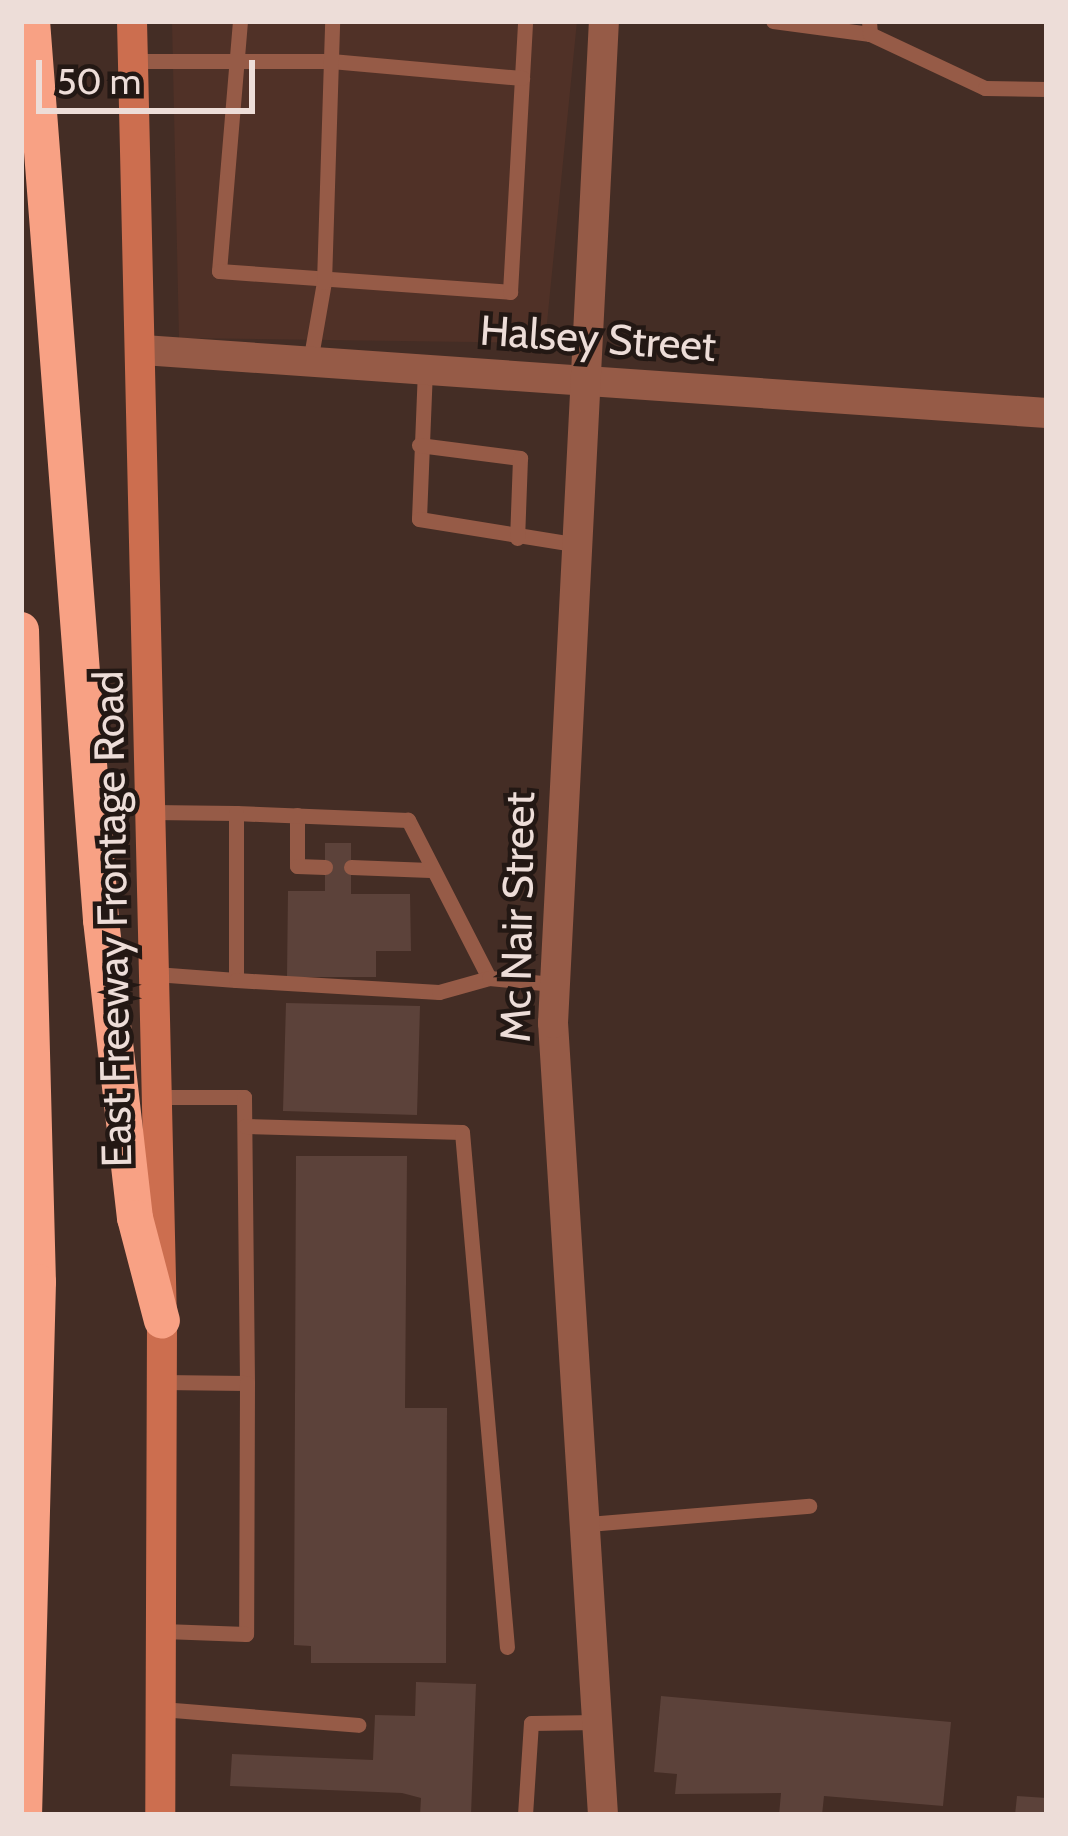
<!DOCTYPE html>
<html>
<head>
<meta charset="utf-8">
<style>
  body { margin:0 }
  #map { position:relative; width:1068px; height:1836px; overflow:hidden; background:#442d25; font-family:Cabin,sans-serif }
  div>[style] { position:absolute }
  .built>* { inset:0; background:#503127 }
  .building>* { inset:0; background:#5c423a }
  .service>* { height:15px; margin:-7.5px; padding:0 7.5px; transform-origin:7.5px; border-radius:7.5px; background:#965b47 }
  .minor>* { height:30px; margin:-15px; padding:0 15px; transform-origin:15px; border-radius:15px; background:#965b47 }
  .secondary>* { height:30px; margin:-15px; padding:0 15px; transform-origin:15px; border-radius:15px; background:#cc6e4f }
  .motorway>* { height:36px; margin:-18px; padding:0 18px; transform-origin:18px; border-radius:18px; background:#f8a184 }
  span { translate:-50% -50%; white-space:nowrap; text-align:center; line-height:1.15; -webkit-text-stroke:9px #231814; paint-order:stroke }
  .street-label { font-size:42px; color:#edddd8 }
  .frame { position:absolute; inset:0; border:24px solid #edddd8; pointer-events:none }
  .scale { position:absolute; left:36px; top:60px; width:219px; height:54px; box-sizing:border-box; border:6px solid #edddd8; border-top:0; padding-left:15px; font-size:36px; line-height:42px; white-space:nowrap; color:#edddd8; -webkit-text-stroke:9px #231814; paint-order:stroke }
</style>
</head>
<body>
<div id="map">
  <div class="built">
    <i style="clip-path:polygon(172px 21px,577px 21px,545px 343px,179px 338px)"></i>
  </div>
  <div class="building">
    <i style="clip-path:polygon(325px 843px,351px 843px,351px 894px,410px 894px,411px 951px,376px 951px,376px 977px,287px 977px,288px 891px,325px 891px)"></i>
    <i style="clip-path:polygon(286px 1003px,420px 1006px,417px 1115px,283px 1111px)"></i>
    <i style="clip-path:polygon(296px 1156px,407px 1156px,405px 1408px,447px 1408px,446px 1663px,311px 1663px,311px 1646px,294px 1645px)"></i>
    <i style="clip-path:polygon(416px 1682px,476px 1684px,471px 1815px,420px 1815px,421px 1798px,402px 1793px,230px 1786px,232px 1754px,373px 1760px,375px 1715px,415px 1716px)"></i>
    <i style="clip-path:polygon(661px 1696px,951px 1722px,943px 1806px,824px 1796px,822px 1815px,779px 1815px,781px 1793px,675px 1794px,677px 1774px,654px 1772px)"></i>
    <i style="clip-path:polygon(1017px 1796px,1047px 1798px,1047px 1815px,1015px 1815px)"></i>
  </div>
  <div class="service">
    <i style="left:240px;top:21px;width:251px;rotate:94.8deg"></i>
    <i style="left:219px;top:271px;width:292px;rotate:4.1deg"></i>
    <i style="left:510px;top:292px;width:271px;rotate:-86.8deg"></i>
    <i style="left:773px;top:21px;width:98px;rotate:7.6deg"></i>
    <i style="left:869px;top:21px;width:13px;rotate:86deg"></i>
    <i style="left:870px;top:34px;width:127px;rotate:25.2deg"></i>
    <i style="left:985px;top:88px;width:62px;rotate:0.9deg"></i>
    <i style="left:133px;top:61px;width:198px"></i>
    <i style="left:331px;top:61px;width:192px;rotate:5.1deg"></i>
    <i style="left:310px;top:362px;width:81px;rotate:-80.1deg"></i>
    <i style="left:324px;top:282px;width:261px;rotate:-88.2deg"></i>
    <i style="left:425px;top:369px;width:150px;rotate:92.3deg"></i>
    <i style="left:419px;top:519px;width:157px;rotate:9.2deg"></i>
    <i style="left:419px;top:445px;width:102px;rotate:7.3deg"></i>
    <i style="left:520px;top:458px;width:80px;rotate:92.1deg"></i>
    <i style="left:152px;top:812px;width:84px;rotate:0.7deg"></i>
    <i style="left:297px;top:815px;width:51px;rotate:90deg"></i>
    <i style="left:297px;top:866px;width:28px;rotate:2deg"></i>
    <i style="left:351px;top:867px;width:79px;rotate:2.2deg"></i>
    <i style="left:155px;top:974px;width:81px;rotate:4.2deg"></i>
    <i style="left:489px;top:978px;width:178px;rotate:-117.1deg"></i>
    <i style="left:408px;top:820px;width:172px;rotate:-177.7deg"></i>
    <i style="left:236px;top:813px;width:167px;rotate:90deg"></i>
    <i style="left:236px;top:980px;width:203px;rotate:3.4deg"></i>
    <i style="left:439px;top:992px;width:52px;rotate:-15.6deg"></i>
    <i style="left:489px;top:978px;width:65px;rotate:5.3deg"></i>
    <i style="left:158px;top:1097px;width:86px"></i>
    <i style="left:244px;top:1097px;width:286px;rotate:89.4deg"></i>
    <i style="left:245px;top:1126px;width:217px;rotate:1.6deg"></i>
    <i style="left:462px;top:1132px;width:517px;rotate:85.01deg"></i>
    <i style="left:162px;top:1382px;width:85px;rotate:0.7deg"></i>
    <i style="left:247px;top:1383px;width:251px;rotate:90.2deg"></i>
    <i style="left:246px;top:1634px;width:83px;rotate:-177.9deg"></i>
    <i style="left:588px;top:1524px;width:222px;rotate:-4.7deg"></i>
    <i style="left:161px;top:1709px;width:198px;rotate:4.6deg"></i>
    <i style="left:525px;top:1815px;width:92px;rotate:-86.3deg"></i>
    <i style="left:531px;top:1723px;width:66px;rotate:-0.9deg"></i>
  </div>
  <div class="minor">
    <i style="left:143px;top:350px;width:906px;rotate:3.99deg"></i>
    <i style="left:603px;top:1815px;width:794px;rotate:-93.61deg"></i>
    <i style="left:553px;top:1023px;width:1003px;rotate:-87.09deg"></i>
  </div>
  <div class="secondary">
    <i style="left:132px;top:21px;width:1300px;rotate:88.68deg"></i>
    <i style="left:162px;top:1321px;width:494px;rotate:90.2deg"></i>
  </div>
  <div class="motorway">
    <i style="left:32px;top:21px;width:902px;rotate:85.61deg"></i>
    <i style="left:101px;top:920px;width:300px;rotate:83.5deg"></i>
    <i style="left:135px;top:1218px;width:106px;rotate:75.3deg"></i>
    <i style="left:21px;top:630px;width:652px;rotate:88.51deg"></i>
    <i style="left:38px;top:1282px;width:533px;rotate:91.5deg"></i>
  </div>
  <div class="street-label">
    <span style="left:598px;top:338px;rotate:4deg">Halsey Street</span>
    <span style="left:517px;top:917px;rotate:-89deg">Mc Nair Street</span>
    <span style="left:112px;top:919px;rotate:-91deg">East Freeway Frontage Road</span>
  </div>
  <div class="frame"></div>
  <div class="scale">50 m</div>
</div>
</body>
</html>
